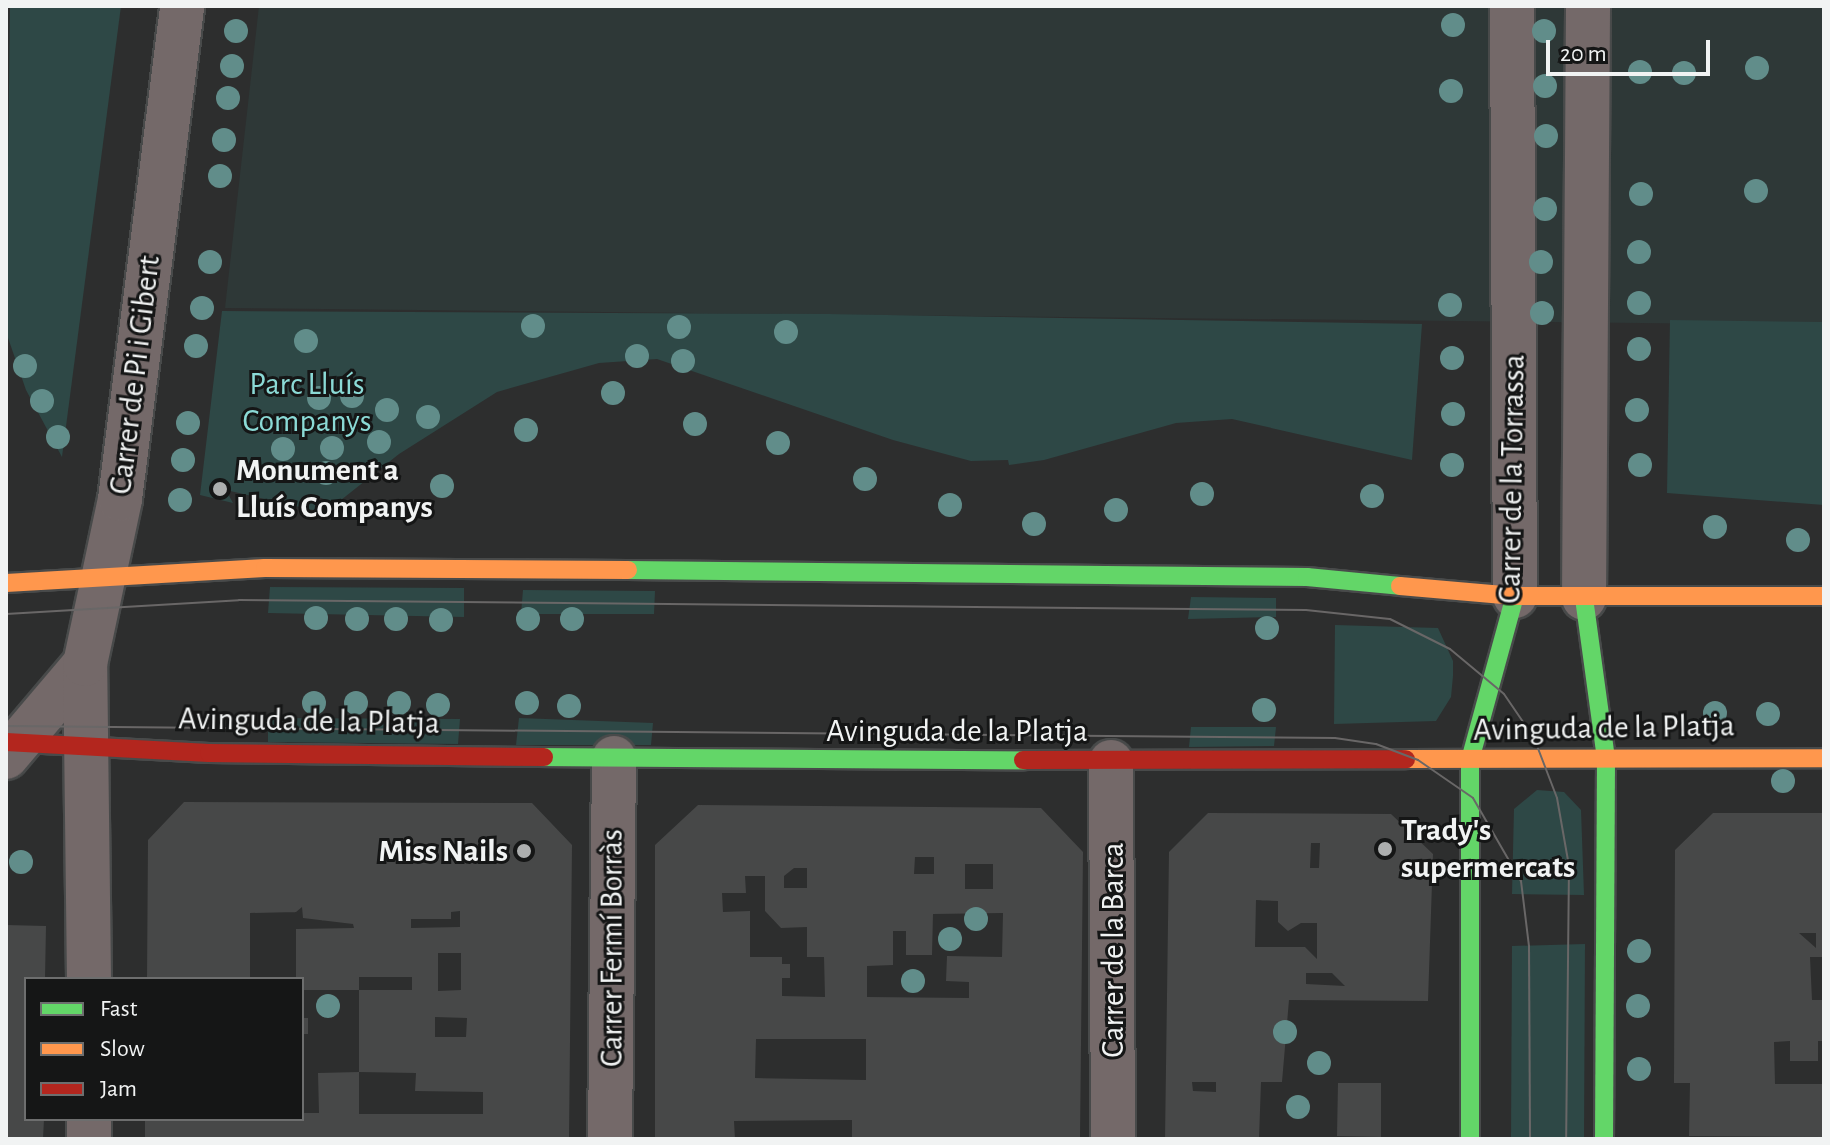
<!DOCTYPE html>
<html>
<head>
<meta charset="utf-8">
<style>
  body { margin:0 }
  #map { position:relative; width:1830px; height:1145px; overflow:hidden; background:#2d2e2e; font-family:"Alegreya Sans",sans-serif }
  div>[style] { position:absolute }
  .built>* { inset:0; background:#2e3837 }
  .green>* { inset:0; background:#2e4846 }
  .building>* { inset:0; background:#474848 }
  .roads { filter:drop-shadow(2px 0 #484a4a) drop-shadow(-2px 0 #484a4a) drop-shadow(0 2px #484a4a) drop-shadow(0 -2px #484a4a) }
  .street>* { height:44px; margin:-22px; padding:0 22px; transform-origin:22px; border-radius:22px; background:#746969 }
  .fast>* { height:18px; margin:-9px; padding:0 9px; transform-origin:9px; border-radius:9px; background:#63d668 }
  .slow>* { height:18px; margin:-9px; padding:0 9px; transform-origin:9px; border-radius:9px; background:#ff974d }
  .jam>* { height:18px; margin:-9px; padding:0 9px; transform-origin:9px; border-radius:9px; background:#b3261e }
  .tram>* { height:2px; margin:-1px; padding:0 1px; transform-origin:1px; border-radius:1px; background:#696767 }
  .trees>* { width:24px; height:24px; margin:-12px; border-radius:50%; background:#618d8a }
  .dots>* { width:22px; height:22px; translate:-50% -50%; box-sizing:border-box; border:4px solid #151616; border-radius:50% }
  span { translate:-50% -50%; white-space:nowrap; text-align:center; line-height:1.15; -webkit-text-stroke:6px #151616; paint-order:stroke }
  .street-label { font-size:32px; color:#f1f3f3 }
  .park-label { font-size:32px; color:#8bdad6 }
  .poi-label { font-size:32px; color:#f1f3f3; font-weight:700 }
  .left { translate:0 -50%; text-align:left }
  .right { translate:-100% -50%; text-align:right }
  .frame { position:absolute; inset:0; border:8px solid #f1f3f3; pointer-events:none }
  .legend { position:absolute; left:24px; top:977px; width:280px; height:144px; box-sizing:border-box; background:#151616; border:2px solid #6d6e6e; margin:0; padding:10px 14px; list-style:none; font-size:24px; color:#f1f3f3 }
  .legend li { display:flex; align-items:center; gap:16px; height:40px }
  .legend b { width:40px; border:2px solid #6d6e6e }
  .scale { position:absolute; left:1546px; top:40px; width:164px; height:36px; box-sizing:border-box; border:4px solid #f1f3f3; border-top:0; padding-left:10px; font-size:24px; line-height:28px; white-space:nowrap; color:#f1f3f3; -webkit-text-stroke:6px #151616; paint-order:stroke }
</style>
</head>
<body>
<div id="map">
  <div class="built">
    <i style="clip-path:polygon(259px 6px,1824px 6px,1824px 325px,225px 308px)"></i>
  </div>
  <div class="green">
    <i style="clip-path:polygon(10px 6px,121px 6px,62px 457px,26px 390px,6px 332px)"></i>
    <i style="clip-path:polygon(222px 311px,828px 314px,1422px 324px,1412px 460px,1232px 419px,1176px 423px,1044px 460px,1009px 465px,1008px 460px,971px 461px,893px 440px,657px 359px,599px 363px,497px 392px,399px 454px,336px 504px,316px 496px,317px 511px,226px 490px,233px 503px,200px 495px)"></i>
    <i style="clip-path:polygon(1670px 320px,1824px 322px,1824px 505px,1667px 493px)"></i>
    <i style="clip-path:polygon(270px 587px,464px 588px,464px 617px,268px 613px)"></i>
    <i style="clip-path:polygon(523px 590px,655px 591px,654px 614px,521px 614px)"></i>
    <i style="clip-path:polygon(1191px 597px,1276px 598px,1276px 617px,1188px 619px)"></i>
    <i style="clip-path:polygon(1335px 625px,1438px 628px,1453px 661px,1453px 676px,1451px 697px,1436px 721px,1334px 724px)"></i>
    <i style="clip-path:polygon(268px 718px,460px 719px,458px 744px,268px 742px)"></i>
    <i style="clip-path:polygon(519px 718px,653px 723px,651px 745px,516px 745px)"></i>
    <i style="clip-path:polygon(1191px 727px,1276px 727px,1274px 746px,1189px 747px)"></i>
    <i style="clip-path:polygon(1537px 790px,1564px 792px,1581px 810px,1584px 895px,1512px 894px,1514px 809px)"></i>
    <i style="clip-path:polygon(1585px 944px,1584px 1139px,1511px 1139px,1512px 946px)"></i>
  </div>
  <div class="building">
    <i style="clip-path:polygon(evenodd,184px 802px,532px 803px,572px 845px,569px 1139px,145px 1139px,145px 1119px,302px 1119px,302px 1113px,319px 1113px,318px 1073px,359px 1072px,359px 1114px,483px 1114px,483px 1092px,415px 1091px,416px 1073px,359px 1072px,359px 990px,302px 990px,302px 979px,296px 979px,296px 929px,354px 928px,353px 924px,303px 918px,302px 907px,296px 912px,250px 913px,250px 979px,147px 979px,148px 840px,184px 802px,460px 911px,460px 927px,411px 928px,411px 919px,451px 919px,451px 912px,460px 911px,184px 802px,438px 953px,461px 953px,461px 990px,438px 991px,438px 953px,184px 802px,359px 977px,412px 977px,412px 990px,359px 990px,359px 977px,184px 802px,435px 1017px,467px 1018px,466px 1037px,435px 1037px,435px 1017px)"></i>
    <i style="clip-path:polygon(evenodd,698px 805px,1041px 808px,1083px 852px,1080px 1139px,852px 1139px,852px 1120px,734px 1121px,735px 1139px,655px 1139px,655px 845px,698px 805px,915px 857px,934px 857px,934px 874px,914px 874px,915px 857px,698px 805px,965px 864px,993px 864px,993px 889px,965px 889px,965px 864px,698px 805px,794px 868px,807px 868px,807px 888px,784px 888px,784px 876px,794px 868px,698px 805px,745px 876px,765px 876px,765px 911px,781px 928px,807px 927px,807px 957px,824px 957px,825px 997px,782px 996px,782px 978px,790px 978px,790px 964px,782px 964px,782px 957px,750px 957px,750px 911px,723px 912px,722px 893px,746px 893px,745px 876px,698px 805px,1003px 913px,1002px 957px,947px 956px,946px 981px,969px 982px,969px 998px,867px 997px,867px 966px,893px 965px,893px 931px,906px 931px,906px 955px,932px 955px,933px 914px,1003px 913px,698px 805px,756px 1039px,866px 1039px,866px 1080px,755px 1078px,756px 1039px)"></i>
    <i style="clip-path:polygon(evenodd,1208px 813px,1391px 814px,1433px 854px,1428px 1001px,1289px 1000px,1282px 1082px,1261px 1082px,1259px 1139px,1165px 1139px,1169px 852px,1208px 813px,1311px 843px,1320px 843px,1319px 868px,1310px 868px,1311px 843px,1208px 813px,1256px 900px,1278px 901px,1278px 922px,1288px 931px,1301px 923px,1317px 923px,1317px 959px,1305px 947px,1255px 947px,1256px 900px,1208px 813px,1306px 973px,1332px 973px,1345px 986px,1306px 984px,1306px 973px,1208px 813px,1192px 1082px,1216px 1082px,1216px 1092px,1193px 1091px,1192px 1082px)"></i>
    <i style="clip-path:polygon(evenodd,1713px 813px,1824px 813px,1824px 957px,1810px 957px,1812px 1000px,1824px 1000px,1824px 1041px,1818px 1041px,1818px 1061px,1790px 1061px,1790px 1041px,1774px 1042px,1775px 1084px,1824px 1084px,1824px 1137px,1689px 1136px,1690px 1083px,1674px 1083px,1675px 850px,1713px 813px,1799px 933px,1816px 933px,1816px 948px,1799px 933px)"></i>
    <i style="clip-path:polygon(6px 925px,46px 926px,45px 979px,26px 979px,26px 1119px,44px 1119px,43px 1139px,6px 1139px)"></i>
    <i style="clip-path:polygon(302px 1018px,308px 1018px,308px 1034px,302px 1034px)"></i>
    <i style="clip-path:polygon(1338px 1083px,1381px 1083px,1381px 1137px,1337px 1136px)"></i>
  </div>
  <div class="roads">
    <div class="street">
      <i style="left:1512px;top:6px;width:590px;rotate:89.71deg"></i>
      <i style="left:1584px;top:598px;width:592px;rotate:-89.61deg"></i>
      <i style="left:6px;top:757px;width:122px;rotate:-49.7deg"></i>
      <i style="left:1111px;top:762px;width:377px;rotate:89.7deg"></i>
      <i style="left:89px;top:979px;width:315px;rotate:-90.7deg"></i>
      <i style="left:85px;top:664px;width:169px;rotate:-78deg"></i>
      <i style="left:120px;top:499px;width:497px;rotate:-82.8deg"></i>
      <i style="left:89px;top:1139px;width:20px;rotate:-90deg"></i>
      <i style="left:610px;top:1139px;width:381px;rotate:-89.4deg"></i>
    </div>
    <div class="fast">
      <i style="left:628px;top:570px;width:679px;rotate:0.59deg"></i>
      <i style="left:1307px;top:577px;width:93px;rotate:5.5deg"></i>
      <i style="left:1584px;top:598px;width:162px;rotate:82.2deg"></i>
      <i style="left:1606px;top:759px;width:380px;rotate:90.3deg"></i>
      <i style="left:544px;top:757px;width:479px;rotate:0.4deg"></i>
      <i style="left:1470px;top:1139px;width:379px;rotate:-90deg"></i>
      <i style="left:1470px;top:760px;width:170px;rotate:-74.7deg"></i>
    </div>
    <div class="slow">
      <i style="left:6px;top:583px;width:259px;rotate:-3.3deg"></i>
      <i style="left:265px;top:568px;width:363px;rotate:0.3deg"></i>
      <i style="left:1400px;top:586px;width:115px;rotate:5deg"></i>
      <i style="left:1515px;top:596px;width:309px"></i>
      <i style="left:1406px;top:759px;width:418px;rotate:-0.1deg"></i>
    </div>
    <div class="jam">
      <i style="left:6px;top:742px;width:203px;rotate:3.1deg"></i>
      <i style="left:209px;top:753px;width:335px;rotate:0.7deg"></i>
      <i style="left:1023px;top:760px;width:383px;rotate:-0.1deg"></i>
    </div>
  </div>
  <div class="tram">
    <i style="left:6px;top:614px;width:233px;rotate:-3.4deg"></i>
    <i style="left:239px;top:600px;width:1067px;rotate:0.54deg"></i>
    <i style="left:1306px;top:610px;width:84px;rotate:6.1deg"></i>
    <i style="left:1390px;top:619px;width:67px;rotate:26.6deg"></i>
    <i style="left:1450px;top:649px;width:70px;rotate:39.8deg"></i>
    <i style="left:1504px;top:694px;width:53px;rotate:55.7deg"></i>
    <i style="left:1534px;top:738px;width:64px;rotate:69deg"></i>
    <i style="left:1557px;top:798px;width:69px;rotate:80deg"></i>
    <i style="left:1569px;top:866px;width:273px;rotate:90.6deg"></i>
    <i style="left:6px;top:726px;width:1329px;rotate:0.52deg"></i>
    <i style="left:1335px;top:738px;width:41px;rotate:8.3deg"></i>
    <i style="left:1376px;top:744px;width:45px;rotate:20.9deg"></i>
    <i style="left:1418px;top:760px;width:67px;rotate:34.6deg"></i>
    <i style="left:1473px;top:798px;width:96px;rotate:60deg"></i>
    <i style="left:1521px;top:881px;width:65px;rotate:83deg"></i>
    <i style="left:1529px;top:946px;width:193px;rotate:89.7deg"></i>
  </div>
  <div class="trees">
    <i style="left:1453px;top:25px"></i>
    <i style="left:236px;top:31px"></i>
    <i style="left:1544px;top:31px"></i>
    <i style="left:232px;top:66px"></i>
    <i style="left:1757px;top:68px"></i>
    <i style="left:1640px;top:72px"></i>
    <i style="left:1684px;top:73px"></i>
    <i style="left:1545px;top:86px"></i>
    <i style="left:1451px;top:91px"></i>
    <i style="left:228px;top:98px"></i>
    <i style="left:1546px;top:136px"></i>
    <i style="left:224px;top:140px"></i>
    <i style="left:220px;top:176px"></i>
    <i style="left:1756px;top:191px"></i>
    <i style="left:1641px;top:194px"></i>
    <i style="left:1545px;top:209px"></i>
    <i style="left:1639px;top:252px"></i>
    <i style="left:210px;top:262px"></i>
    <i style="left:1541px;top:262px"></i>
    <i style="left:1639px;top:303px"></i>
    <i style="left:1450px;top:305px"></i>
    <i style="left:202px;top:308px"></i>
    <i style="left:1542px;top:313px"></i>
    <i style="left:533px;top:326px"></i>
    <i style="left:679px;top:327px"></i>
    <i style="left:786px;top:332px"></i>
    <i style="left:306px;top:341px"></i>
    <i style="left:196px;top:346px"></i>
    <i style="left:1639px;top:349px"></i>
    <i style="left:637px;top:356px"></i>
    <i style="left:1452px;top:358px"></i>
    <i style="left:683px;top:361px"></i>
    <i style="left:25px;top:366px"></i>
    <i style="left:613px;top:393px"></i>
    <i style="left:352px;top:396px"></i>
    <i style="left:319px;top:398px"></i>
    <i style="left:42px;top:401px"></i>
    <i style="left:387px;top:410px"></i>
    <i style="left:1637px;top:410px"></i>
    <i style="left:1453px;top:414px"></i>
    <i style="left:428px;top:417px"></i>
    <i style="left:188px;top:423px"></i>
    <i style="left:695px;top:424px"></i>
    <i style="left:526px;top:430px"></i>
    <i style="left:58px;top:437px"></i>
    <i style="left:379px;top:442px"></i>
    <i style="left:778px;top:443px"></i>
    <i style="left:332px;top:448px"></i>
    <i style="left:283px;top:449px"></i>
    <i style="left:183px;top:460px"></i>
    <i style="left:1452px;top:465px"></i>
    <i style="left:1640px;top:465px"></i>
    <i style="left:326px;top:473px"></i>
    <i style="left:865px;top:479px"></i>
    <i style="left:442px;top:486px"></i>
    <i style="left:1202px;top:494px"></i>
    <i style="left:1372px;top:496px"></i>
    <i style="left:180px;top:500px"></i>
    <i style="left:950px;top:505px"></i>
    <i style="left:1116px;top:510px"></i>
    <i style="left:1034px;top:524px"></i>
    <i style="left:1715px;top:527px"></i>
    <i style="left:1798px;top:540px"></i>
    <i style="left:316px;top:618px"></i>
    <i style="left:357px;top:619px"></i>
    <i style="left:396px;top:619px"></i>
    <i style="left:528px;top:619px"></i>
    <i style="left:572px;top:619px"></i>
    <i style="left:441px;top:620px"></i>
    <i style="left:1267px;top:628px"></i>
    <i style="left:314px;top:703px"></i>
    <i style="left:356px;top:703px"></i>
    <i style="left:399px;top:703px"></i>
    <i style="left:527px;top:703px"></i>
    <i style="left:438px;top:705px"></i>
    <i style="left:569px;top:706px"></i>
    <i style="left:1264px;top:710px"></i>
    <i style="left:1715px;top:713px"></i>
    <i style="left:1768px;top:714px"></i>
    <i style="left:1783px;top:781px"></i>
    <i style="left:21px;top:862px"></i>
    <i style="left:976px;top:919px"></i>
    <i style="left:950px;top:939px"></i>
    <i style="left:1639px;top:951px"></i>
    <i style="left:913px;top:981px"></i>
    <i style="left:328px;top:1006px"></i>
    <i style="left:1638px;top:1006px"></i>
    <i style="left:1285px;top:1032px"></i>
    <i style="left:1319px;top:1063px"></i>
    <i style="left:1639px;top:1069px"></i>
    <i style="left:1298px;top:1107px"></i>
  </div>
  <div class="dots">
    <i style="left:220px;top:489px;background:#acaeae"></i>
    <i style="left:1385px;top:849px;background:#acaeae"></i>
    <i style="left:524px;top:851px;background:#acaeae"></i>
  </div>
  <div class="street-label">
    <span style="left:135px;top:375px;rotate:-83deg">Carrer de Pi i Gibert</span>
    <span style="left:1512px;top:479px;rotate:-89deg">Carrer de la Torrassa</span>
    <span style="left:309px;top:721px;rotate:1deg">Avinguda de la Platja</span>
    <span style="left:1604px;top:728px;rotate:-1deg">Avinguda de la Platja</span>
    <span style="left:957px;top:731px">Avinguda de la Platja</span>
    <span style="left:612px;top:948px;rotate:-90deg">Carrer Fermí Borràs</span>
    <span style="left:1113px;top:950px;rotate:-90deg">Carrer de la Barca</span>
  </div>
  <div class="park-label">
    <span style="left:307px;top:403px">Parc Lluís<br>Companys</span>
  </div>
  <div class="poi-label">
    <span class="left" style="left:236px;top:489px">Monument a<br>Lluís Companys</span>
    <span class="left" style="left:1401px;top:849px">Trady's<br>supermercats</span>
    <span class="right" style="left:508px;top:851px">Miss Nails</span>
  </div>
  <div class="frame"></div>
  <ul class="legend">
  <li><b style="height:10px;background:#63d668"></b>Fast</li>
  <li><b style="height:10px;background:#ff974d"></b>Slow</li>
  <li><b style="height:10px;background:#b3261e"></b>Jam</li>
  </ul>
  <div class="scale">20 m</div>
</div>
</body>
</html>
